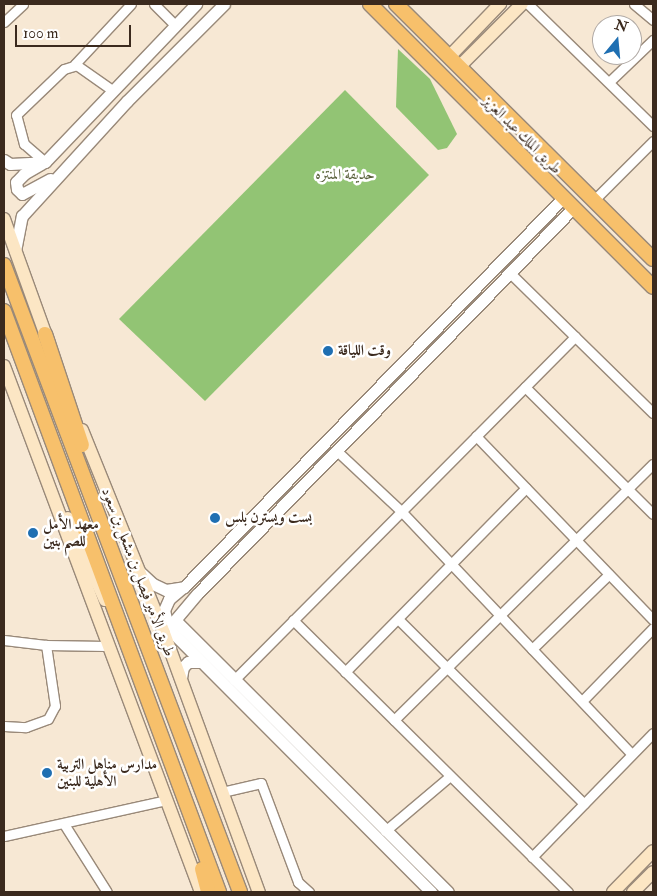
<!DOCTYPE html>
<html>
<head>
<meta charset="utf-8">
<style>
  body { margin:0 }
  #map { position:relative; width:657px; height:896px; overflow:hidden; background:#f7e8d4; font-family:"IM FELL Double Pica",Amiri,serif }
  div>[style] { position:absolute }
  .green>* { inset:0; background:#92c474 }
  .roads { filter:drop-shadow(1px 0 #998979) drop-shadow(-1px 0 #998979) drop-shadow(0 1px #998979) drop-shadow(0 -1px #998979) }
  .minor>* { height:9px; margin:-4.5px; padding:0 4.5px; transform-origin:4.5px; border-radius:4.5px; background:#fff }
  .tertiary>* { height:11px; margin:-5.5px; padding:0 5.5px; transform-origin:5.5px; border-radius:5.5px; background:#fff }
  .secondary>* { height:12px; margin:-6px; padding:0 6px; transform-origin:6px; border-radius:6px; background:#fce6c4 }
  .primary>* { height:14px; margin:-7px; padding:0 7px; transform-origin:7px; border-radius:7px; background:#f7c06b }
  .trunk>* { height:14px; margin:-7px; padding:0 7px; transform-origin:7px; border-radius:7px; background:#f7c06b }
  .dots>* { width:14px; height:14px; translate:-50% -50%; box-sizing:border-box; border:2px solid #fff; border-radius:50% }
  span { translate:-50% -50%; white-space:nowrap; text-align:center; line-height:1.15; -webkit-text-stroke:5px #fff; paint-order:stroke }
  .street-label { font-size:15px; color:#3b2a1e }
  .park-label { font-size:15px; color:#59603c }
  .poi-label { font-size:15px; color:#3b2a1e; font-weight:700 }
  .left { translate:0 -50%; text-align:left }
  .frame { position:absolute; inset:0; border:5px solid #3b2a1e; pointer-events:none }
  .north { position:absolute; left:592px; top:15px; width:50px; height:50px; box-sizing:border-box; background:#fff; border:1px solid #b1aaa5; border-radius:50%; rotate:17deg; font-size:14px; font-weight:700; line-height:20px; text-align:center; color:#3b2a1e }
  .north::after { content:''; display:block; margin:auto; width:18px; height:22px; background:#1f6fb2; clip-path:polygon(50% 0,100% 100%,50% 72%,0 100%) }
  .scale { position:absolute; left:15px; top:25px; width:116px; height:22px; box-sizing:border-box; border:2px solid #3b2a1e; border-top:0; padding-left:6px; font-size:15px; line-height:18px; white-space:nowrap; color:#3b2a1e; -webkit-text-stroke:4px #fff; paint-order:stroke }
</style>
</head>
<body>
<div id="map">
  <div class="green">
    <i style="clip-path:polygon(398px 49px,430px 79px,457px 134px,447px 148px,438px 150px,396px 107px)"></i>
    <i style="clip-path:polygon(345px 90px,429px 175px,205px 401px,119px 319px)"></i>
  </div>
  <div class="roads">
    <div class="minor">
      <i style="left:154px;top:4px;width:30px;rotate:45deg"></i>
      <i style="left:528px;top:4px;width:175px;rotate:44.3deg"></i>
      <i style="left:634px;top:4px;width:25px;rotate:40deg"></i>
      <i style="left:4px;top:22px;width:26px;rotate:-43deg"></i>
      <i style="left:609px;top:82px;width:61px;rotate:-43.7deg"></i>
      <i style="left:112px;top:90px;width:45px;rotate:-144.9deg"></i>
      <i style="left:75px;top:64px;width:82px;rotate:-47deg"></i>
      <i style="left:45px;top:162px;width:28px;rotate:-139deg"></i>
      <i style="left:24px;top:144px;width:30px;rotate:-105deg"></i>
      <i style="left:16px;top:115px;width:66px;rotate:-43.8deg"></i>
      <i style="left:64px;top:69px;width:14px;rotate:-17deg"></i>
      <i style="left:594px;top:200px;width:83px;rotate:-45deg"></i>
      <i style="left:510px;top:273px;width:200px;rotate:44.4deg"></i>
      <i style="left:525px;top:387px;width:180px;rotate:44.8deg"></i>
      <i style="left:476px;top:436px;width:255px;rotate:46.1deg"></i>
      <i style="left:337px;top:451px;width:88px;rotate:43.2deg"></i>
      <i style="left:401px;top:511px;width:335px;rotate:46.5deg"></i>
      <i style="left:398px;top:619px;width:262px;rotate:44.8deg"></i>
      <i style="left:293px;top:620px;width:387px;rotate:44.7deg"></i>
      <i style="left:4px;top:640px;width:42px;rotate:6.8deg"></i>
      <i style="left:46px;top:645px;width:60px;rotate:1deg"></i>
      <i style="left:532px;top:649px;width:107px;rotate:-44.2deg"></i>
      <i style="left:345px;top:672px;width:258px;rotate:-45.5deg"></i>
      <i style="left:234px;top:680px;width:484px;rotate:-45.2deg"></i>
      <i style="left:582px;top:701px;width:102px;rotate:-45.8deg"></i>
      <i style="left:394px;top:720px;width:364px;rotate:-44.7deg"></i>
      <i style="left:4px;top:726px;width:22px;rotate:3deg"></i>
      <i style="left:26px;top:727px;width:23px;rotate:-20deg"></i>
      <i style="left:48px;top:719px;width:15px;rotate:-62deg"></i>
      <i style="left:55px;top:706px;width:62px;rotate:-98.4deg"></i>
      <i style="left:222px;top:792px;width:40px;rotate:-13deg"></i>
      <i style="left:261px;top:783px;width:106px;rotate:69.5deg"></i>
      <i style="left:298px;top:882px;width:15px;rotate:42deg"></i>
      <i style="left:64px;top:824px;width:80px;rotate:57.7deg"></i>
      <i style="left:385px;top:831px;width:85px;rotate:-40.2deg"></i>
      <i style="left:4px;top:836px;width:167px;rotate:-12.5deg"></i>
      <i style="left:532px;top:857px;width:173px;rotate:-45.7deg"></i>
    </div>
    <div class="tertiary">
      <i style="left:4px;top:160px;width:7px;rotate:34deg"></i>
      <i style="left:10px;top:164px;width:35px;rotate:-3deg"></i>
      <i style="left:45px;top:162px;width:219px;rotate:-46.3deg"></i>
      <i style="left:41px;top:164px;width:20px;rotate:150deg"></i>
      <i style="left:24px;top:174px;width:11px;rotate:135deg"></i>
      <i style="left:16px;top:182px;width:7px;rotate:82deg"></i>
      <i style="left:17px;top:189px;width:7px;rotate:45deg"></i>
      <i style="left:22px;top:194px;width:32px;rotate:-28deg"></i>
      <i style="left:15px;top:251px;width:36px;rotate:-79deg"></i>
      <i style="left:22px;top:216px;width:156px;rotate:-47.6deg"></i>
      <i style="left:127px;top:101px;width:137px;rotate:-45deg"></i>
      <i style="left:140px;top:572px;width:18px;rotate:43deg"></i>
      <i style="left:153px;top:584px;width:14px;rotate:25deg"></i>
      <i style="left:166px;top:590px;width:18px;rotate:-9deg"></i>
      <i style="left:184px;top:587px;width:543px;rotate:-45.75deg"></i>
      <i style="left:182px;top:588px;width:17px;rotate:140deg"></i>
      <i style="left:169px;top:599px;width:12px;rotate:114deg"></i>
      <i style="left:164px;top:610px;width:18px;rotate:77deg"></i>
      <i style="left:168px;top:628px;width:373px;rotate:45.1deg"></i>
      <i style="left:175px;top:620px;width:385px;rotate:44.9deg"></i>
      <i style="left:164px;top:633px;width:51px;rotate:-49.8deg"></i>
      <i style="left:197px;top:594px;width:539px;rotate:-45.75deg"></i>
      <i style="left:181px;top:678px;width:11px;rotate:-80deg"></i>
      <i style="left:183px;top:667px;width:7px;rotate:-45deg"></i>
      <i style="left:188px;top:662px;width:12px"></i>
    </div>
    <div class="secondary">
      <i style="left:449px;top:57px;width:74px;rotate:-46.1deg"></i>
      <i style="left:459px;top:67px;width:89px;rotate:-45deg"></i>
      <i style="left:4px;top:219px;width:133px;rotate:70.2deg"></i>
      <i style="left:4px;top:366px;width:562px;rotate:69.47deg"></i>
      <i style="left:82px;top:430px;width:219px;rotate:68deg"></i>
      <i style="left:164px;top:633px;width:276px;rotate:69.9deg"></i>
      <i style="left:68px;top:518px;width:90px;rotate:65.7deg"></i>
      <i style="left:613px;top:892px;width:57px;rotate:-45.7deg"></i>
      <i style="left:633px;top:892px;width:28px;rotate:-45deg"></i>
    </div>
    <div class="primary">
      <i style="left:4px;top:265px;width:670px;rotate:69.37deg"></i>
      <i style="left:4px;top:311px;width:620px;rotate:69.69deg"></i>
      <i style="left:45px;top:334px;width:117px;rotate:71.6deg"></i>
      <i style="left:202px;top:869px;width:24px;rotate:75deg"></i>
    </div>
    <div class="trunk">
      <i style="left:370px;top:4px;width:400px;rotate:45deg"></i>
      <i style="left:396px;top:4px;width:362px;rotate:44.8deg"></i>
    </div>
  </div>
  <div class="dots">
    <i style="left:328px;top:351px;background:#1f6fb2"></i>
    <i style="left:215px;top:518px;background:#1f6fb2"></i>
    <i style="left:33px;top:533px;background:#1f6fb2"></i>
    <i style="left:47px;top:773px;background:#1f6fb2"></i>
  </div>
  <div class="street-label">
    <span style="left:522px;top:135px;rotate:45deg">طريق الملك عبد العزيز</span>
    <span style="left:138px;top:572px;rotate:69deg">طريق الأمير فيصل بن مشعل بن سعود</span>
  </div>
  <div class="park-label">
    <span style="left:345px;top:175px">حديقة المنتزه</span>
  </div>
  <div class="poi-label">
    <span class="left" style="left:338px;top:351px">وقت اللياقة</span>
    <span class="left" style="left:225px;top:518px">بست ويسترن بلس</span>
    <span class="left" style="left:43px;top:533px">معهد الأمل<br>للصم بنين</span>
    <span class="left" style="left:57px;top:773px">مدارس مناهل التربية<br>الأهلية للبنين</span>
  </div>
  <div class="frame"></div>
  <div class="north">N</div>
  <div class="scale">100 m</div>
</div>
</body>
</html>
